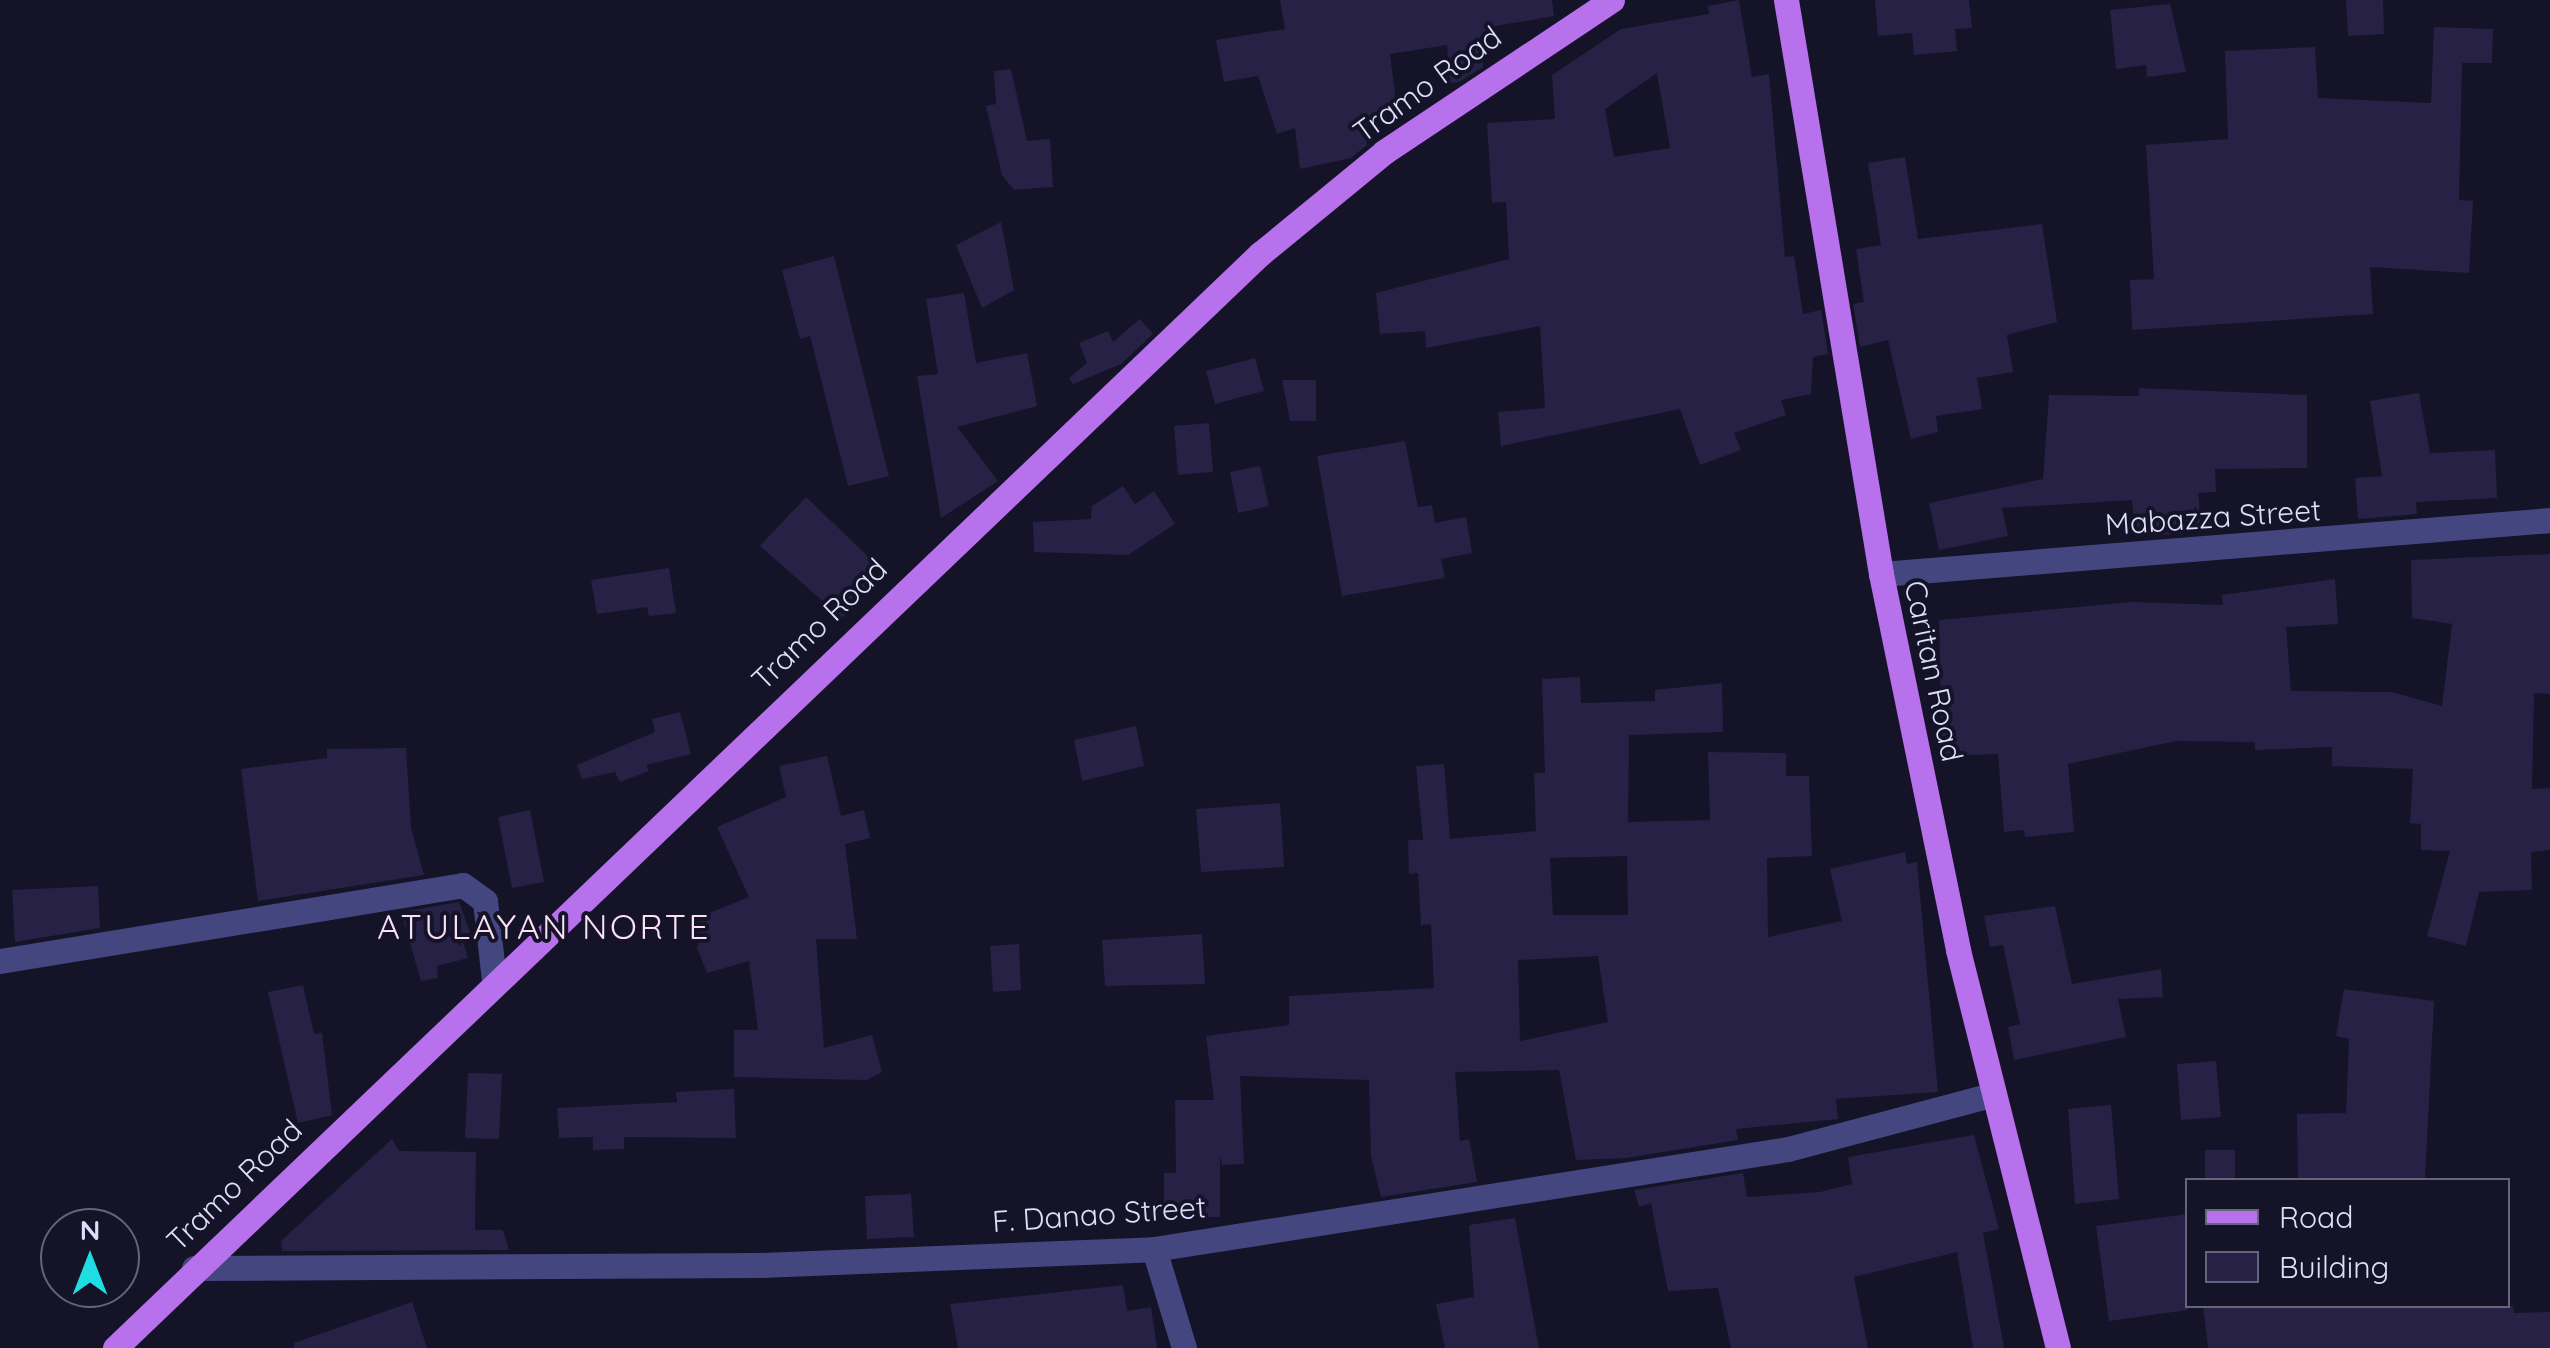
<!DOCTYPE html>
<html>
<head>
<meta charset="utf-8">
<style>
  body { margin:0 }
  #map { position:relative; width:2550px; height:1348px; overflow:hidden; background:#151327; font-family:Quicksand,sans-serif }
  div>[style] { position:absolute }
  .building>* { inset:0; background:#262145 }
  .minor>* { height:25px; margin:-12.5px; padding:0 12.5px; transform-origin:12.5px; border-radius:12.5px; background:#444680 }
  .major>* { height:25px; margin:-12.5px; padding:0 12.5px; transform-origin:12.5px; border-radius:12.5px; background:#b771ed }
  span { translate:-50% -50%; white-space:nowrap; text-align:center; line-height:1.15; -webkit-text-stroke:8px #151327; paint-order:stroke }
  .street-label { font-size:30px; color:#deddfb }
  .quarter-label { font-size:35px; color:#fbdff3; letter-spacing:2.5px }
  .legend { position:absolute; left:2185px; top:1178px; width:325px; height:130px; box-sizing:border-box; background:#151327; border:2px solid #65647c; margin:0; padding:12px 18px; list-style:none; font-size:30px; color:#deddfb }
  .legend li { display:flex; align-items:center; gap:20px; height:50px }
  .legend b { width:50px; border:2px solid #65647c }
  .north { position:absolute; left:40px; top:1208px; width:100px; height:100px; box-sizing:border-box; background:#151327; border:2px solid #65647c; border-radius:50%; rotate:0deg; font-size:28px; font-weight:700; line-height:40px; text-align:center; color:#deddfb }
  .north::after { content:''; display:block; margin:auto; width:35px; height:45px; background:#20dde3; clip-path:polygon(50% 0,100% 100%,50% 72%,0 100%) }
</style>
</head>
<body>
<div id="map">
  <div class="building">
    <i style="clip-path:polygon(1280px 0,1552px 0,1554px 16px,1490px 27px,1491px 35px,1480px 37px,1483px 67px,1459px 82px,1450px 83px,1447px 45px,1390px 54px,1397px 111px,1375px 114px,1377px 124px,1364px 126px,1367px 145px,1351px 158px,1300px 169px,1295px 128px,1277px 134px,1258px 76px,1224px 82px,1216px 40px,1285px 29px)"></i>
    <i style="clip-path:polygon(evenodd,1739px 0,1752px 77px,1769px 74px,1785px 257px,1794px 256px,1803px 314px,1821px 310px,1828px 354px,1813px 357px,1811px 394px,1781px 400px,1786px 415px,1734px 433px,1741px 450px,1700px 465px,1680px 409px,1501px 446px,1498px 412px,1545px 408px,1540px 326px,1426px 348px,1425px 331px,1380px 334px,1376px 293px,1509px 259px,1506px 202px,1492px 203px,1487px 123px,1555px 119px,1552px 75px,1621px 29px,1709px 14px,1708px 6px,1739px 0,1657px 73px,1670px 148px,1614px 157px,1605px 109px,1657px 73px)"></i>
    <i style="clip-path:polygon(1875px 0,1969px 0,1972px 28px,1955px 29px,1957px 51px,1914px 55px,1912px 33px,1878px 36px)"></i>
    <i style="clip-path:polygon(2346px 0,2383px 0,2384px 34px,2348px 36px)"></i>
    <i style="clip-path:polygon(2170px 4px,2186px 72px,2147px 77px,2146px 65px,2116px 69px,2110px 10px)"></i>
    <i style="clip-path:polygon(2434px 27px,2493px 29px,2492px 63px,2462px 63px,2459px 200px,2473px 201px,2469px 273px,2370px 267px,2373px 314px,2132px 330px,2130px 280px,2154px 279px,2146px 145px,2228px 139px,2225px 51px,2315px 47px,2318px 98px,2431px 103px)"></i>
    <i style="clip-path:polygon(1011px 69px,1027px 141px,1050px 139px,1053px 187px,1014px 190px,1002px 175px,986px 106px,996px 104px,994px 71px)"></i>
    <i style="clip-path:polygon(1905px 157px,1918px 239px,2042px 224px,2057px 322px,2007px 335px,2013px 372px,1977px 378px,1982px 409px,1936px 416px,1938px 432px,1911px 439px,1888px 340px,1860px 347px,1853px 304px,1864px 302px,1856px 249px,1881px 245px,1868px 163px)"></i>
    <i style="clip-path:polygon(1001px 222px,1014px 290px,982px 308px,956px 245px)"></i>
    <i style="clip-path:polygon(834px 256px,889px 476px,848px 486px,810px 336px,800px 339px,782px 270px)"></i>
    <i style="clip-path:polygon(964px 293px,976px 363px,1027px 353px,1037px 406px,957px 427px,998px 481px,941px 518px,917px 376px,938px 374px,926px 299px)"></i>
    <i style="clip-path:polygon(1140px 319px,1153px 334px,1121px 364px,1073px 384px,1069px 378px,1087px 363px,1079px 343px,1108px 331px,1113px 342px)"></i>
    <i style="clip-path:polygon(1255px 358px,1264px 391px,1215px 404px,1206px 371px)"></i>
    <i style="clip-path:polygon(1282px 380px,1316px 380px,1316px 421px,1290px 421px)"></i>
    <i style="clip-path:polygon(2139px 388px,2307px 395px,2307px 468px,2215px 469px,2216px 492px,2198px 493px,2202px 532px,2136px 537px,2132px 500px,2002px 508px,2008px 536px,1939px 550px,1929px 503px,2043px 479px,2049px 395px,2139px 396px)"></i>
    <i style="clip-path:polygon(2419px 393px,2430px 453px,2495px 450px,2497px 498px,2416px 502px,2417px 514px,2358px 519px,2355px 478px,2382px 476px,2370px 401px)"></i>
    <i style="clip-path:polygon(1209px 423px,1213px 472px,1178px 475px,1174px 426px)"></i>
    <i style="clip-path:polygon(1405px 441px,1418px 507px,1432px 505px,1435px 523px,1466px 517px,1472px 553px,1441px 559px,1445px 578px,1342px 596px,1317px 456px)"></i>
    <i style="clip-path:polygon(1260px 466px,1269px 506px,1238px 513px,1230px 472px)"></i>
    <i style="clip-path:polygon(1123px 486px,1135px 504px,1154px 491px,1175px 524px,1128px 555px,1034px 552px,1033px 522px,1091px 519px,1092px 506px)"></i>
    <i style="clip-path:polygon(806px 497px,875px 563px,859px 580px,869px 590px,842px 618px,760px 546px)"></i>
    <i style="clip-path:polygon(2550px 554px,2550px 694px,2534px 693px,2532px 789px,2550px 788px,2550px 850px,2531px 852px,2532px 890px,2479px 892px,2466px 946px,2427px 936px,2450px 851px,2421px 850px,2421px 824px,2410px 823px,2413px 769px,2332px 766px,2332px 747px,2255px 750px,2255px 742px,2176px 741px,2068px 764px,2074px 832px,2025px 837px,2024px 830px,2004px 832px,1998px 754px,1942px 756px,1939px 620px,2132px 602px,2223px 605px,2222px 595px,2335px 579px,2338px 624px,2286px 627px,2291px 691px,2392px 692px,2442px 706px,2452px 624px,2412px 618px,2411px 560px)"></i>
    <i style="clip-path:polygon(669px 568px,676px 613px,649px 616px,647px 607px,597px 614px,591px 580px)"></i>
    <i style="clip-path:polygon(evenodd,1580px 677px,1581px 703px,1655px 701px,1655px 690px,1722px 683px,1723px 732px,1629px 735px,1628px 822px,1710px 820px,1708px 752px,1786px 753px,1786px 776px,1809px 776px,1812px 856px,1767px 858px,1768px 937px,1842px 921px,1830px 869px,1905px 852px,1907px 864px,1917px 862px,1938px 1092px,1836px 1099px,1838px 1119px,1736px 1129px,1738px 1140px,1626px 1158px,1576px 1160px,1559px 1070px,1455px 1072px,1460px 1141px,1469px 1139px,1477px 1182px,1381px 1197px,1371px 1156px,1369px 1080px,1240px 1076px,1244px 1164px,1222px 1165px,1220px 1155px,1220px 1217px,1164px 1217px,1164px 1173px,1176px 1173px,1175px 1100px,1214px 1100px,1206px 1036px,1289px 1025px,1289px 996px,1434px 988px,1431px 924px,1421px 925px,1418px 873px,1409px 874px,1408px 840px,1423px 840px,1416px 766px,1444px 764px,1450px 839px,1536px 831px,1534px 773px,1545px 773px,1542px 679px,1580px 677px,1627px 856px,1628px 915px,1553px 915px,1550px 858px,1627px 856px,1580px 677px,1598px 956px,1608px 1022px,1520px 1041px,1518px 960px,1598px 956px)"></i>
    <i style="clip-path:polygon(680px 712px,691px 754px,646px 765px,649px 771px,620px 782px,615px 772px,582px 779px,577px 765px,655px 732px,652px 719px)"></i>
    <i style="clip-path:polygon(1136px 726px,1144px 766px,1082px 781px,1074px 740px)"></i>
    <i style="clip-path:polygon(406px 748px,411px 828px,424px 875px,258px 901px,241px 769px,327px 758px,327px 749px)"></i>
    <i style="clip-path:polygon(827px 756px,841px 816px,864px 810px,870px 838px,845px 844px,857px 939px,816px 939px,824px 1048px,872px 1035px,882px 1072px,867px 1080px,734px 1077px,734px 1030px,758px 1030px,749px 961px,707px 973px,687px 922px,749px 897px,717px 827px,786px 797px,779px 766px)"></i>
    <i style="clip-path:polygon(1280px 803px,1284px 867px,1201px 872px,1196px 809px)"></i>
    <i style="clip-path:polygon(530px 810px,544px 882px,512px 888px,498px 817px)"></i>
    <i style="clip-path:polygon(98px 886px,100px 928px,15px 942px,12px 890px)"></i>
    <i style="clip-path:polygon(459px 902px,472px 938px,462px 939px,468px 958px,437px 966px,438px 978px,421px 981px,401px 912px)"></i>
    <i style="clip-path:polygon(2055px 906px,2072px 984px,2161px 969px,2163px 997px,2118px 999px,2126px 1037px,2014px 1060px,2008px 1027px,2020px 1024px,2003px 945px,1990px 947px,1984px 916px)"></i>
    <i style="clip-path:polygon(1202px 934px,1205px 984px,1105px 986px,1102px 940px)"></i>
    <i style="clip-path:polygon(1019px 944px,1021px 990px,993px 992px,990px 946px)"></i>
    <i style="clip-path:polygon(303px 985px,314px 1034px,322px 1033px,332px 1115px,298px 1123px,268px 992px)"></i>
    <i style="clip-path:polygon(2344px 989px,2434px 1001px,2425px 1180px,2298px 1178px,2297px 1114px,2346px 1113px,2349px 1039px,2336px 1036px)"></i>
    <i style="clip-path:polygon(2216px 1061px,2221px 1117px,2181px 1120px,2177px 1064px)"></i>
    <i style="clip-path:polygon(468px 1073px,502px 1074px,499px 1139px,465px 1138px)"></i>
    <i style="clip-path:polygon(734px 1089px,736px 1138px,624px 1137px,624px 1149px,593px 1150px,593px 1137px,559px 1138px,557px 1108px,677px 1102px,676px 1092px)"></i>
    <i style="clip-path:polygon(2111px 1105px,2119px 1199px,2075px 1204px,2068px 1109px)"></i>
    <i style="clip-path:polygon(1974px 1135px,1999px 1229px,1983px 1233px,2004px 1348px,1973px 1348px,1957px 1252px,1854px 1277px,1868px 1348px,1731px 1348px,1718px 1288px,1668px 1291px,1651px 1203px,1639px 1207px,1634px 1190px,1743px 1173px,1747px 1197px,1820px 1192px,1852px 1184px,1848px 1157px)"></i>
    <i style="clip-path:polygon(392px 1139px,399px 1151px,476px 1152px,475px 1230px,503px 1230px,509px 1250px,282px 1251px,281px 1241px)"></i>
    <i style="clip-path:polygon(2205px 1150px,2235px 1150px,2235px 1180px,2205px 1180px)"></i>
    <i style="clip-path:polygon(911px 1194px,914px 1237px,867px 1239px,865px 1196px)"></i>
    <i style="clip-path:polygon(2188px 1214px,2188px 1310px,2109px 1321px,2096px 1226px)"></i>
    <i style="clip-path:polygon(1515px 1218px,1539px 1348px,1445px 1348px,1436px 1304px,1474px 1297px,1469px 1225px)"></i>
    <i style="clip-path:polygon(1123px 1285px,1127px 1311px,1151px 1307px,1157px 1348px,958px 1348px,950px 1304px)"></i>
    <i style="clip-path:polygon(412px 1302px,427px 1348px,294px 1348px,294px 1343px)"></i>
    <i style="clip-path:polygon(2203px 1306px,2513px 1306px,2514px 1313px,2550px 1312px,2550px 1348px,2208px 1348px)"></i>
  </div>
  <div class="minor">
    <i style="left:1881px;top:574px;width:671px;rotate:-4.61deg"></i>
    <i style="left:0;top:961px;width:469px;rotate:-9.3deg"></i>
    <i style="left:463px;top:885px;width:27px;rotate:36deg"></i>
    <i style="left:485px;top:901px;width:80px;rotate:83.5deg"></i>
    <i style="left:1154px;top:1249px;width:103px;rotate:73.1deg"></i>
    <i style="left:194px;top:1268px;width:566px;rotate:-0.3deg"></i>
    <i style="left:760px;top:1265px;width:394px;rotate:-2.3deg"></i>
    <i style="left:1154px;top:1249px;width:642px;rotate:-8.96deg"></i>
    <i style="left:1788px;top:1149px;width:213px;rotate:-14.9deg"></i>
  </div>
  <div class="major">
    <i style="left:1786px;top:0;width:582px;rotate:80.6deg"></i>
    <i style="left:1881px;top:574px;width:384px;rotate:78.4deg"></i>
    <i style="left:1958px;top:950px;width:410px;rotate:75.9deg"></i>
    <i style="left:115px;top:1348px;width:1584px;rotate:-43.7deg"></i>
    <i style="left:1260px;top:254px;width:161px;rotate:-39.4deg"></i>
    <i style="left:1384px;top:152px;width:274px;rotate:-33.7deg"></i>
  </div>
  <div class="street-label">
    <span style="left:1427px;top:84px;rotate:-36deg">Tramo Road</span>
    <span style="left:2213px;top:517px;rotate:-4deg">Mabazza Street</span>
    <span style="left:819px;top:624px;rotate:-44deg">Tramo Road</span>
    <span style="left:1934px;top:671px;rotate:78deg">Caritan Road</span>
    <span style="left:234px;top:1185px;rotate:-44deg">Tramo Road</span>
    <span style="left:1099px;top:1214px;rotate:-4deg">F. Danao Street</span>
  </div>
  <div class="quarter-label">
    <span style="left:544px;top:926px">ATULAYAN NORTE</span>
  </div>
  <ul class="legend">
  <li><b style="height:12px;background:#b771ed"></b>Road</li>
  <li><b style="height:28px;background:#262145"></b>Building</li>
  </ul>
  <div class="north">N</div>
</div>
</body>
</html>
